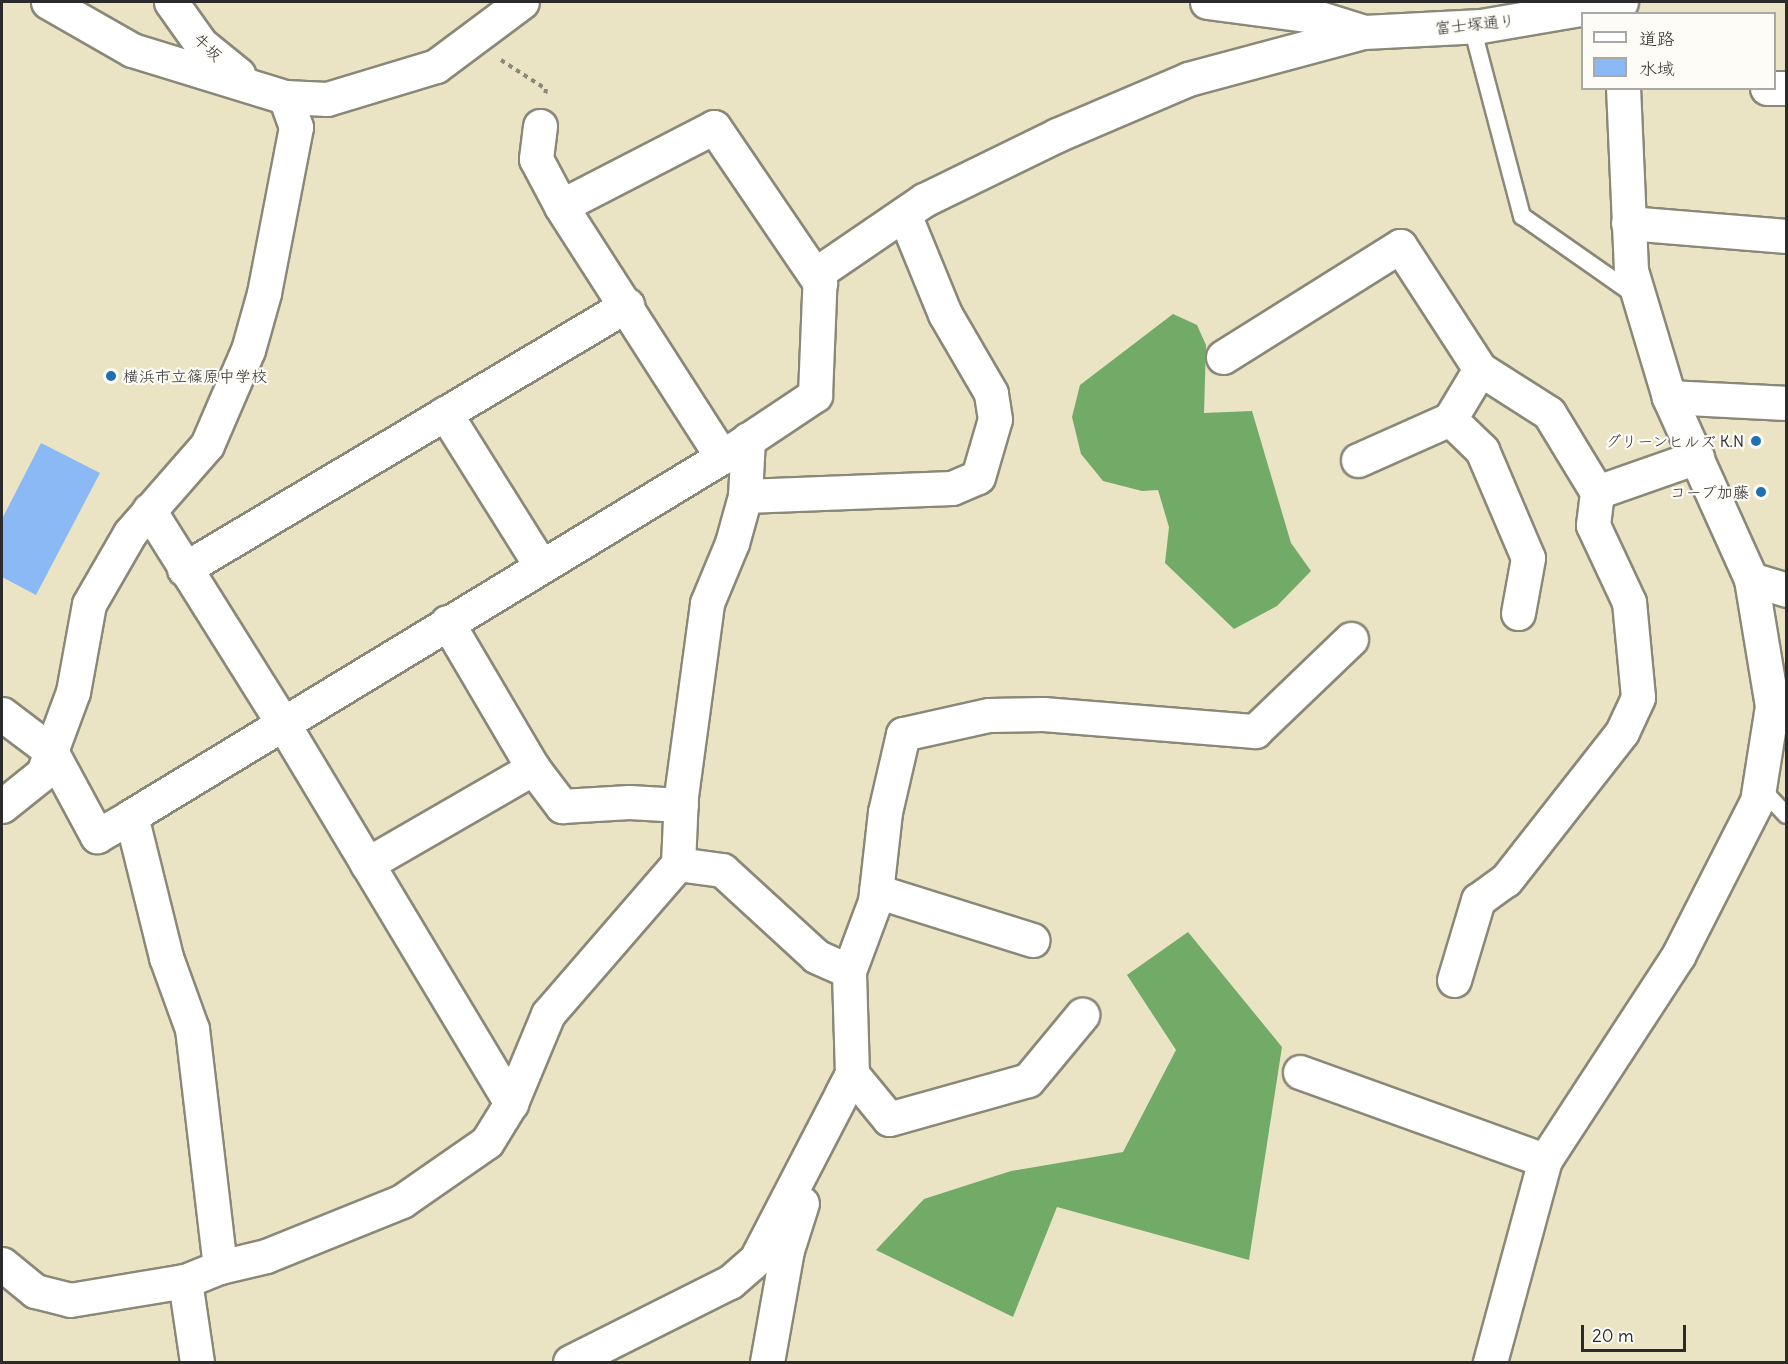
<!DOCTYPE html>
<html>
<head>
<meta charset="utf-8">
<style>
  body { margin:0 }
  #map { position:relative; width:1788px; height:1364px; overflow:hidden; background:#eae4c5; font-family:Delius,"Klee One",sans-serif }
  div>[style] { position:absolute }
  .forest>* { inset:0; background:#72aa68 }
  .water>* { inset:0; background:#8ab9f5 }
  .path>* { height:4px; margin-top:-2px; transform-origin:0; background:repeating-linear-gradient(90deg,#8a8878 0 4.5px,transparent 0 9px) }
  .roads { filter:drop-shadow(2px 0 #8a8878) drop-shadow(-2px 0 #8a8878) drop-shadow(0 2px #8a8878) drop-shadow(0 -2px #8a8878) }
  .lane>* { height:16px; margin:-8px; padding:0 8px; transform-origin:8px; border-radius:8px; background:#fff }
  .street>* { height:33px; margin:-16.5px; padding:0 16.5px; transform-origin:16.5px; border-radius:16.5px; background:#fff }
  .dots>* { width:16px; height:16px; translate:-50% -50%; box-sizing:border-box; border:3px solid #fdfcf7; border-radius:50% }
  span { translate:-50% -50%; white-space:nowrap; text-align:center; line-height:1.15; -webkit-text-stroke:4.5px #fdfcf7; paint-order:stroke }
  .street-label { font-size:16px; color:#2b2b2b }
  .poi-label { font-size:16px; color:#2b2b2b }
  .left { translate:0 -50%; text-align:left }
  .right { translate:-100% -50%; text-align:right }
  .frame { position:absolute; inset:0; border:3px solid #2b2b2b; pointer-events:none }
  .legend { position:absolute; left:1581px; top:12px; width:195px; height:78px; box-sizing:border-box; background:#fdfcf7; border:2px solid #a9a8a5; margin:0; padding:8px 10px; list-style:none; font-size:18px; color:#2b2b2b }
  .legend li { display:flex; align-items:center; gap:12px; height:30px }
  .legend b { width:30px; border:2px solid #a9a8a5 }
  .scale { position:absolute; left:1581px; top:1325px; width:105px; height:27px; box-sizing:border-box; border:3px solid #2b2b2b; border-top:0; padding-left:8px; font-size:18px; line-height:21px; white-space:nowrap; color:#2b2b2b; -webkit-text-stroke:4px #fdfcf7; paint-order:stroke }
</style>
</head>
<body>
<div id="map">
  <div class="forest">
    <i style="clip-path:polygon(1173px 314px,1197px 325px,1206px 345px,1204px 413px,1252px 411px,1291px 543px,1311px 571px,1277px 606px,1234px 629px,1165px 563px,1169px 527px,1158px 490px,1142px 491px,1103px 481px,1081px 454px,1072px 417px,1080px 385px)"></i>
    <i style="clip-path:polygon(1188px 932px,1282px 1047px,1249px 1260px,1057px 1207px,1013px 1317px,876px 1250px,924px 1199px,1011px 1171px,1123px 1152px,1176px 1050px,1127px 975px)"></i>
  </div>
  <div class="water">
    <i style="clip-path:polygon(41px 443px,100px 473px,36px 595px,2px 577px,2px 519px)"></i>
  </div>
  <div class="path">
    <i style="left:501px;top:60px;width:54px;rotate:32.8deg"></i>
    <i style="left:546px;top:89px;width:6px;rotate:99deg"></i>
  </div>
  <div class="roads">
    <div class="lane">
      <i style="left:1472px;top:27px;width:196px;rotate:75.2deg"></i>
      <i style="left:1522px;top:216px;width:138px;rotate:35deg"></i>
      <i style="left:1760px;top:787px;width:38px;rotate:47deg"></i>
    </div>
    <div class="street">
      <i style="left:48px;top:2px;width:97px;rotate:29.7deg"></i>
      <i style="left:132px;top:50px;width:160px;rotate:17.1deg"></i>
      <i style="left:285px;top:97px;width:42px;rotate:2.7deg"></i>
      <i style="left:327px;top:99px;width:114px;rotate:-16.8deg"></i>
      <i style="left:436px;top:66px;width:107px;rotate:-36.7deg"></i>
      <i style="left:171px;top:2px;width:52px;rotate:54.5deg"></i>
      <i style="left:201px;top:44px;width:48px;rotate:39deg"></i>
      <i style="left:1207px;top:2px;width:107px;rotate:7.5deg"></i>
      <i style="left:1313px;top:16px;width:53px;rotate:17.4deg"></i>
      <i style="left:1767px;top:88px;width:19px"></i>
      <i style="left:540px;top:126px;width:33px;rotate:97deg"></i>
      <i style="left:536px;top:159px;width:53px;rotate:62deg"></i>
      <i style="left:1628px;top:223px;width:159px;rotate:4.7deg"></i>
      <i style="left:1223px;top:357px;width:209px;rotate:-32.1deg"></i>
      <i style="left:1400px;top:246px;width:147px;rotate:57deg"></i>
      <i style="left:1669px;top:397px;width:117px;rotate:2.9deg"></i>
      <i style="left:445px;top:413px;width:181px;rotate:57.9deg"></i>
      <i style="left:722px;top:457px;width:298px;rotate:-122.7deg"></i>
      <i style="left:561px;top:206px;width:172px;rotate:-27.3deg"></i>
      <i style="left:714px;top:127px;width:189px;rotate:55.8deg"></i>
      <i style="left:1358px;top:460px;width:101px;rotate:-24deg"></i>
      <i style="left:1597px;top:492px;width:106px;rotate:-19.3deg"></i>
      <i style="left:745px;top:496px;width:207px;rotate:-2.2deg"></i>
      <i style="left:952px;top:488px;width:28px;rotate:-23deg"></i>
      <i style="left:978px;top:477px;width:60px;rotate:-73.7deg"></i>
      <i style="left:995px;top:419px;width:26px;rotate:-99deg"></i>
      <i style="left:991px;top:393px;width:91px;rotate:-120.2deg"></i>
      <i style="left:945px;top:314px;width:108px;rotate:-112.3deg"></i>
      <i style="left:149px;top:510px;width:250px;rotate:57.9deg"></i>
      <i style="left:282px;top:722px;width:445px;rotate:59deg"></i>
      <i style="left:184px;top:569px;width:516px;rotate:-30.79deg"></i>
      <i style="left:1751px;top:579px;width:37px;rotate:17deg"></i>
      <i style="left:447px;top:622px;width:169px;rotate:59.5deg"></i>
      <i style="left:533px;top:768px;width:48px;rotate:52.7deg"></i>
      <i style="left:562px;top:806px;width:67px;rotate:-3.4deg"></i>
      <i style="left:629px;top:802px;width:52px;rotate:3.3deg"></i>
      <i style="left:2px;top:714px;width:61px;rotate:37.1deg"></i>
      <i style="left:51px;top:751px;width:97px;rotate:61.6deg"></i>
      <i style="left:97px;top:836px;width:39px;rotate:-30deg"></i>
      <i style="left:2px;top:806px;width:53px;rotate:-38.8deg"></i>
      <i style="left:43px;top:773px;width:86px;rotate:-69.7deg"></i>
      <i style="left:73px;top:692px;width:89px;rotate:-79.7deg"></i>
      <i style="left:89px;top:604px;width:82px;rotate:-60deg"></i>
      <i style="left:130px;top:533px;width:117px;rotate:-48.8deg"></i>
      <i style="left:207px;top:445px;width:103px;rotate:-66.7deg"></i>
      <i style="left:248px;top:350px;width:59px;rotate:-74.3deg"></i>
      <i style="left:264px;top:293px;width:169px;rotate:-79.1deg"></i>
      <i style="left:296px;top:127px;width:32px;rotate:-110deg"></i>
      <i style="left:367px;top:864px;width:192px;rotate:-30deg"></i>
      <i style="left:876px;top:891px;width:164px;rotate:17.4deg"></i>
      <i style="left:849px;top:971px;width:75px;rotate:-69.6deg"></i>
      <i style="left:875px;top:901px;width:90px;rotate:-83.6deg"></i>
      <i style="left:885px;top:812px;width:80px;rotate:-77deg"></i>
      <i style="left:903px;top:734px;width:88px;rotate:-12.5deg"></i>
      <i style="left:989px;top:715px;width:54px;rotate:-1.1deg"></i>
      <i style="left:1043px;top:714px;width:213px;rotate:4.6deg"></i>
      <i style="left:1255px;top:731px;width:133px;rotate:-43.8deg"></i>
      <i style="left:1454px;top:980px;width:84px;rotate:-73.3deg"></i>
      <i style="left:1478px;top:900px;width:34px;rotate:-36deg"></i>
      <i style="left:1506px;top:880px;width:188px;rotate:-51.9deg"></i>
      <i style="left:1622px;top:732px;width:38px;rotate:-65deg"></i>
      <i style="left:1638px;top:697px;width:95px;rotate:-95.4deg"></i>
      <i style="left:1629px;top:602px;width:85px;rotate:-115.1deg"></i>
      <i style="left:1593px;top:525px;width:33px;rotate:-83deg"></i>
      <i style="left:1597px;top:492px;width:92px;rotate:-121.3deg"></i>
      <i style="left:1549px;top:413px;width:82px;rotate:-147.5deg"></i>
      <i style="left:1480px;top:369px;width:58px;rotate:121deg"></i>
      <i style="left:1450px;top:419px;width:45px;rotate:44.1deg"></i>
      <i style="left:1482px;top:450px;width:117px;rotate:66.9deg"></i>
      <i style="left:1528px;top:558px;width:56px;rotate:100.3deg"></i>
      <i style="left:1300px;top:1072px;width:260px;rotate:19.8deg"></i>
      <i style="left:842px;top:1093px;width:21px;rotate:-62deg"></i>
      <i style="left:852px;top:1074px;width:58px;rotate:50.6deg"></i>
      <i style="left:889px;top:1119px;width:144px;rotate:-15.7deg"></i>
      <i style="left:1028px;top:1080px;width:85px;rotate:-50.3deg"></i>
      <i style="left:2px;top:1264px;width:43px;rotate:39.3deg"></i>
      <i style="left:35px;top:1291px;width:36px;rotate:14deg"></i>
      <i style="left:70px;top:1300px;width:117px;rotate:-9.4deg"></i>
      <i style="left:185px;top:1281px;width:38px;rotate:-22deg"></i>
      <i style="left:220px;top:1267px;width:240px;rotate:-96.7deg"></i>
      <i style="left:192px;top:1029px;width:77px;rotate:-109.9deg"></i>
      <i style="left:166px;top:957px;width:145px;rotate:-103.9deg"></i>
      <i style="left:131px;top:816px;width:691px;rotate:-31.28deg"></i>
      <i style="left:722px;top:457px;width:112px;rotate:-33.7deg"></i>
      <i style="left:815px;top:395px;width:124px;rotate:-87.7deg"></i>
      <i style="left:820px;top:271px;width:126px;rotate:-34.3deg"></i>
      <i style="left:924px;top:200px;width:148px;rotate:-26deg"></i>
      <i style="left:1057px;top:135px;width:142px;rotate:-23.1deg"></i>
      <i style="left:1188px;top:79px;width:182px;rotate:-15deg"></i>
      <i style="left:1364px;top:32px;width:117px;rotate:-2.9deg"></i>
      <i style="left:1481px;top:26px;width:142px;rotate:-9.7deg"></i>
      <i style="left:220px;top:1267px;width:47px;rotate:-13.4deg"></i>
      <i style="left:266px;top:1256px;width:147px;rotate:-22deg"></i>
      <i style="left:402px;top:1201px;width:103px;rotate:-34.8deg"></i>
      <i style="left:487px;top:1142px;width:46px;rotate:-58.4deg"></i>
      <i style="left:511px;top:1103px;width:96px;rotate:-67.4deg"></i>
      <i style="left:548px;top:1014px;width:198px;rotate:-49.1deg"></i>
      <i style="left:678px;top:864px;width:68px;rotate:-87.5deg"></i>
      <i style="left:681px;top:796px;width:195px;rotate:-82.3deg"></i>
      <i style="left:707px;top:603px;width:65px;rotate:-67.4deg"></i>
      <i style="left:732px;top:543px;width:49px;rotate:-74.5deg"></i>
      <i style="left:745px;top:496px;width:57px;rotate:-87deg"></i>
      <i style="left:185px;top:1281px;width:82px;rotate:81.6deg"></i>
      <i style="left:570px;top:1362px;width:179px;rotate:-26.6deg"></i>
      <i style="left:730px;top:1282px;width:35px;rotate:-41deg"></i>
      <i style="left:756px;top:1259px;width:208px;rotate:-62.6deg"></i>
      <i style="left:852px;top:1074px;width:103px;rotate:-91.7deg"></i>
      <i style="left:849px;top:971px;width:36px;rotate:-156deg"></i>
      <i style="left:816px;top:956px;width:127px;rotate:-137.5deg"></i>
      <i style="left:722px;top:870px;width:44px;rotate:-172.2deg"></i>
      <i style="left:767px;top:1362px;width:114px;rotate:-79.9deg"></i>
      <i style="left:787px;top:1250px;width:49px;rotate:-72.3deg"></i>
      <i style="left:1490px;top:1362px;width:209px;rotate:-74.8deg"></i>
      <i style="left:1545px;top:1160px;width:244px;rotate:-56.9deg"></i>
      <i style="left:1678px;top:956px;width:174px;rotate:-63deg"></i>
      <i style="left:1757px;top:801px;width:96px;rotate:-81deg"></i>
      <i style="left:1772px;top:706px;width:129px;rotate:-99.4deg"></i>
      <i style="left:1751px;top:579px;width:200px;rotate:-114.3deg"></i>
      <i style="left:1669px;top:397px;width:133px;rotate:-106.7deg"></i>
      <i style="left:1631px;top:270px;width:182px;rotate:-92.5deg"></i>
    </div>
  </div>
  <div class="dots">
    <i style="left:111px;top:376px;background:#1f6fb2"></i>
    <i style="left:1756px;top:441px;background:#1f6fb2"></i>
    <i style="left:1761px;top:492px;background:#1f6fb2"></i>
  </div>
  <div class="street-label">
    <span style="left:1475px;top:24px;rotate:-6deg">富士塚通り</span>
    <span style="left:208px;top:47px;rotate:44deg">牛坂</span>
  </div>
  <div class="poi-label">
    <span class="left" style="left:123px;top:376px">横浜市立篠原中学校</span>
    <span class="right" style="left:1744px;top:441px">グリーンヒルズ K.N</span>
    <span class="right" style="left:1749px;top:492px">コープ加藤</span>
  </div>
  <div class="frame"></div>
  <ul class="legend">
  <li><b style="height:8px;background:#fff"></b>道路</li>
  <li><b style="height:16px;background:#8ab9f5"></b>水域</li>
  </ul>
  <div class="scale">20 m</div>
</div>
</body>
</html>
